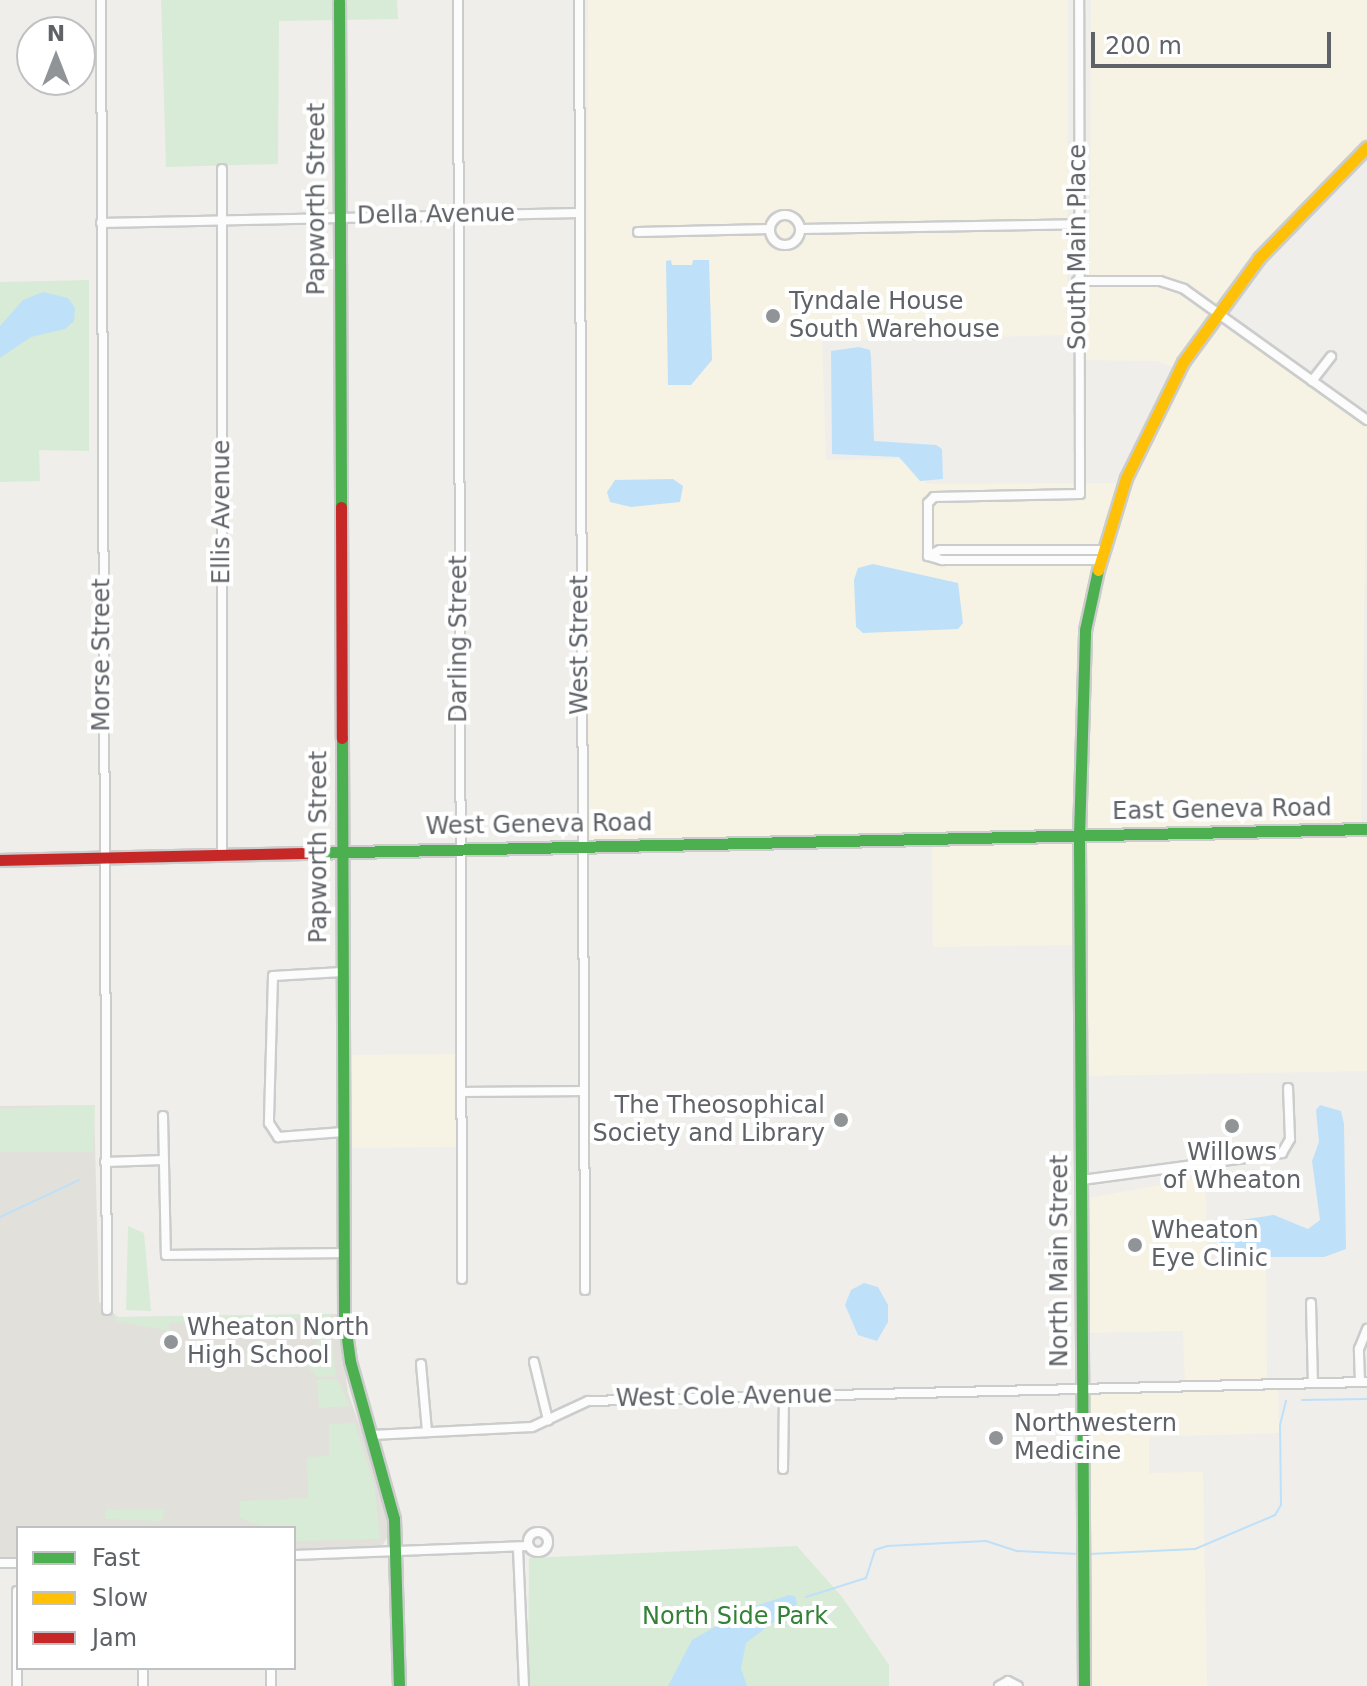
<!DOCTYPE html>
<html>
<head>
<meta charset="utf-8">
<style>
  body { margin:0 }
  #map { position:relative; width:1367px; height:1686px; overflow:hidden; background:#efeeea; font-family:"DejaVu Sans",sans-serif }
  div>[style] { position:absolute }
  .commercial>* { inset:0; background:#f7f3e4 }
  .education>* { inset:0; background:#e2e0da }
  .green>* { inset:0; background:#d8ebd6 }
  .water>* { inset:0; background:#bfe0f9 }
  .stream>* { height:2px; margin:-1px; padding:0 1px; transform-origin:1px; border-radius:1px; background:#bfe0f9 }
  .roads { filter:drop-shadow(2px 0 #cbcccc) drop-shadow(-2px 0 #cbcccc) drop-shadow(0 2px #cbcccc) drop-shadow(0 -2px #cbcccc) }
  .street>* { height:8px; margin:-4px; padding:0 4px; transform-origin:4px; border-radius:4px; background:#fdfcfc }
  .street>.ring { margin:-4px; padding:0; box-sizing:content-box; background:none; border:8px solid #fdfcfc; border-radius:50% }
  .fast>* { height:11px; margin:-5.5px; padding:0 5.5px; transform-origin:5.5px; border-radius:5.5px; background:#4caf50 }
  .slow>* { height:11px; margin:-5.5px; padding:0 5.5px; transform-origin:5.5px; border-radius:5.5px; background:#ffc107 }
  .jam>* { height:11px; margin:-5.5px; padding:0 5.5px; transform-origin:5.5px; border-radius:5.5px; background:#c62828 }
  .dots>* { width:22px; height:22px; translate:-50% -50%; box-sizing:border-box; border:4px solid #fff; border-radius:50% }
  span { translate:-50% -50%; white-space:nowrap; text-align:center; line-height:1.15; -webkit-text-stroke:8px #fff; paint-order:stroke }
  .street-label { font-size:24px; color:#5f6368 }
  .poi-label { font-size:24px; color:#5f6368 }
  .left { translate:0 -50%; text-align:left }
  .right { translate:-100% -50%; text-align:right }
  .park-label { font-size:24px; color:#348238 }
  .legend { position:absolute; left:16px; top:1526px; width:280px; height:144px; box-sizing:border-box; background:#fff; border:2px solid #bfc1c3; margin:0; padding:10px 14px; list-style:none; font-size:24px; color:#5f6368 }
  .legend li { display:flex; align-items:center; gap:16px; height:40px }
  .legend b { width:40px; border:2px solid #bfc1c3 }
  .north { position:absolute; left:16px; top:16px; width:80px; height:80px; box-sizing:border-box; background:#fff; border:2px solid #bfc1c3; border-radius:50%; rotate:0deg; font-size:22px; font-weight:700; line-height:32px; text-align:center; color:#5f6368 }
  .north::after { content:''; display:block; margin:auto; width:28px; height:36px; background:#919496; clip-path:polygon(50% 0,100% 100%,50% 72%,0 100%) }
  .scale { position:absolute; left:1091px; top:32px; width:240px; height:36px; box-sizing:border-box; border:4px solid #5f6368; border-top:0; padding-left:10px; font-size:24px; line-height:28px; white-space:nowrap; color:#5f6368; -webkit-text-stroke:6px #fff; paint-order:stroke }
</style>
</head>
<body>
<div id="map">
  <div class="commercial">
    <i style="clip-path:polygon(588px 0,1068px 0,1067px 335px,822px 341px,826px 460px,906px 459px,927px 484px,1123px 483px,1083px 625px,1074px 830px,585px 843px)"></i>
    <i style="clip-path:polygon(1091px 0,1367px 0,1367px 143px,1215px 308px,1177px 284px,1090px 278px)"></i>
    <i style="clip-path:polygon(1152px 283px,1177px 289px,1212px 312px,1177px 369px,1158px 361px,1080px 360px,1084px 284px)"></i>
    <i style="clip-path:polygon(1216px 314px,1367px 423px,1361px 826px,1085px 832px,1085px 667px,1105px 553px,1158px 414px)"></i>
    <i style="clip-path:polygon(1367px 831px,1367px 1071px,1083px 1076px,1086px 838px)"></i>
    <i style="clip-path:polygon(1079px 838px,1077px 945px,933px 947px,932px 840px)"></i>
    <i style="clip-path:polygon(459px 1054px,460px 1147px,346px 1148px,345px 1055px)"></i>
    <i style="clip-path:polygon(1205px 1177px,1208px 1265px,1266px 1264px,1267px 1382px,1185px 1384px,1183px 1331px,1083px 1333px,1083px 1199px)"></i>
    <i style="clip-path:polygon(1278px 1386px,1279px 1433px,1149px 1437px,1149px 1473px,1203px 1472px,1207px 1686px,1087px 1686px,1085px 1391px)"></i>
  </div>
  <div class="education">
    <i style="clip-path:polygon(94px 1105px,99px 1302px,118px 1317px,338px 1314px,348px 1393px,384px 1493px,391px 1531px,382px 1546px,294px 1549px,294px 1528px,18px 1528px,18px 1558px,0 1558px,0 1106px)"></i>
  </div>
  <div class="green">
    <i style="clip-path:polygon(161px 0,397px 0,398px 19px,279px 21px,278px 164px,166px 167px)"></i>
    <i style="clip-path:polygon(89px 280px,89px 451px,39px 450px,40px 481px,0 482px,0 282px)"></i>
    <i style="clip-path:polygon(82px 1105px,95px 1105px,93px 1152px,0 1152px,0 1109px)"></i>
    <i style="clip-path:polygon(128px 1226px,144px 1233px,151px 1311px,126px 1310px)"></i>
    <i style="clip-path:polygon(112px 1312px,118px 1317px,330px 1314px,330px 1324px,317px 1326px,310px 1318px,169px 1323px,169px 1331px,117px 1321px)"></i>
    <i style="clip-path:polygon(331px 1335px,336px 1376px,318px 1377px,303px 1362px,317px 1362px,317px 1339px)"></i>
    <i style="clip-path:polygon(337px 1379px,350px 1406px,319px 1408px,317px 1380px)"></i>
    <i style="clip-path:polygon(355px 1423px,375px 1489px,380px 1539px,294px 1541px,294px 1528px,267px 1528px,240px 1518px,240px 1501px,308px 1498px,307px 1457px,329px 1456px,329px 1424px)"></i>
    <i style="clip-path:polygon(165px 1509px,162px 1521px,105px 1519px,106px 1510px)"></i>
    <i style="clip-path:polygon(797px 1546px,842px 1597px,889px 1665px,889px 1686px,528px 1686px,529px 1558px)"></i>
  </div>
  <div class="water">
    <i style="clip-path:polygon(671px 260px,672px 265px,692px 265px,693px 260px,709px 260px,712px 360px,691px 385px,668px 385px,666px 261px)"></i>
    <i style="clip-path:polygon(43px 292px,68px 298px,75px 308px,74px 321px,65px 329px,31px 337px,0 358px,0 326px,23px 300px)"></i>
    <i style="clip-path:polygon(859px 347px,870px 350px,871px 357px,874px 441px,936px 445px,942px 449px,943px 479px,920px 481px,899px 457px,832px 454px,831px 351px)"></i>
    <i style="clip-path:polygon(673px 479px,683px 486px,680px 502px,631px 507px,610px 502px,607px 492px,615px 480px)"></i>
    <i style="clip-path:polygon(873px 564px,958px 583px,963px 623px,958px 629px,863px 633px,856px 627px,854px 580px,858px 568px)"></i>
    <i style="clip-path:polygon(1320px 1105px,1341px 1111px,1344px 1124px,1346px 1249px,1324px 1257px,1229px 1257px,1219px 1243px,1241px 1220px,1274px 1215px,1308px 1229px,1320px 1220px,1312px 1161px,1319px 1142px,1316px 1110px)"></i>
    <i style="clip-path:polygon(864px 1283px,878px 1287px,888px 1305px,888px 1322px,877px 1341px,858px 1335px,845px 1305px,851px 1290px)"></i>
    <i style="clip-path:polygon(789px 1595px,795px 1596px,797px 1604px,746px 1643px,741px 1668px,747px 1686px,668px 1686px,692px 1640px,746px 1609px)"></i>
  </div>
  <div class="stream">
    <i style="left:0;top:1217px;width:87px;rotate:-25.1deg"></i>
    <i style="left:1302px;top:1400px;width:65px;rotate:-0.9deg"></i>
    <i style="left:1089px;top:1554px;width:106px;rotate:-2.7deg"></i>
    <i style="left:1195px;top:1549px;width:87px;rotate:-23deg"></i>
    <i style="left:1275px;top:1515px;width:12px;rotate:-59deg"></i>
    <i style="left:1281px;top:1505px;width:80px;rotate:-90.7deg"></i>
    <i style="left:1280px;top:1425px;width:25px;rotate:-76deg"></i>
    <i style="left:806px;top:1597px;width:63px;rotate:-17.6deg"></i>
    <i style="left:866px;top:1578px;width:29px;rotate:-72deg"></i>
    <i style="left:875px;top:1550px;width:13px;rotate:-18deg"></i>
    <i style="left:887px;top:1546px;width:99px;rotate:-2.9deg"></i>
    <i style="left:986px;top:1541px;width:33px;rotate:18deg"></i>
    <i style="left:1017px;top:1551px;width:61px;rotate:2.8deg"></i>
  </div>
  <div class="roads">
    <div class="street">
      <i style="left:101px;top:0;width:1310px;rotate:89.74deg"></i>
      <i style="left:458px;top:0;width:1279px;rotate:89.82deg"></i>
      <i style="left:579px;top:0;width:1290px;rotate:89.73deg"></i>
      <i class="ring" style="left:770px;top:215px;width:22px;height:22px"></i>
      <i style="left:101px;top:223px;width:478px;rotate:-1.2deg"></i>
      <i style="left:801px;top:229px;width:277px;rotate:-1deg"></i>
      <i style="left:638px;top:232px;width:132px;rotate:-1.3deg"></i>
      <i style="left:1077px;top:281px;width:83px"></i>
      <i style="left:1160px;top:281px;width:25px;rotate:18deg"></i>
      <i style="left:1184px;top:289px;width:225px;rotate:35.6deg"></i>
      <i style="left:1312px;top:381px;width:31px;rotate:-52deg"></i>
      <i style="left:928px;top:556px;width:53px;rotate:-90deg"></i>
      <i style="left:928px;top:503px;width:8px;rotate:-45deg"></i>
      <i style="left:934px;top:497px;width:146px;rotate:-1.2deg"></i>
      <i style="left:1080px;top:494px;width:494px;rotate:-90.1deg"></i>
      <i style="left:928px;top:556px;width:13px;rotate:-27deg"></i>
      <i style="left:940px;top:550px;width:162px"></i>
      <i style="left:928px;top:556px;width:15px;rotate:16deg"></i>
      <i style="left:942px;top:560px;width:158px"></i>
      <i style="left:222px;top:855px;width:686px;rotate:-90deg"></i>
      <i style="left:342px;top:972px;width:69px;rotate:176.7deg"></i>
      <i style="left:273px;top:976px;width:147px;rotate:91.6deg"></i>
      <i style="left:269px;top:1123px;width:17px;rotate:57deg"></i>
      <i style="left:278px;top:1137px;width:65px;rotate:-4.4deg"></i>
      <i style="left:461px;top:1092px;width:122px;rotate:-0.5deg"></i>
      <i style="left:163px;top:1116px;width:139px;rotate:88.8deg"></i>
      <i style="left:166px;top:1255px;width:178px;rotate:-0.6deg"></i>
      <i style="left:105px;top:1162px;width:59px;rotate:-1.9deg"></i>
      <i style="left:1082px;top:1180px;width:202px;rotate:-7.7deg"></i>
      <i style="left:1282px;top:1153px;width:16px;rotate:-60deg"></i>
      <i style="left:1290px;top:1139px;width:51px;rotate:-92.2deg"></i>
      <i style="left:1311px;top:1303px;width:80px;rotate:88.6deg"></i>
      <i style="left:534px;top:1362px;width:60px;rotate:76.4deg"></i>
      <i style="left:421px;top:1364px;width:67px;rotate:84.9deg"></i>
      <i style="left:1360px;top:1382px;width:33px;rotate:-92deg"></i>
      <i style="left:1359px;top:1349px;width:22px;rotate:-68deg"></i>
      <i style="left:372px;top:1435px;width:160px;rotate:-2.9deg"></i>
      <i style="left:532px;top:1427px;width:62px;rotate:-24.9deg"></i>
      <i style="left:588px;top:1401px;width:779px;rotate:-1.4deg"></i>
      <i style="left:783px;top:1469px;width:73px;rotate:-89.2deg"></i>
      <i class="ring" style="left:528px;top:1532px;width:12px;height:12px"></i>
      <i style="left:518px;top:1549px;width:137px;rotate:87.5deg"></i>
      <i style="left:294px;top:1555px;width:235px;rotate:-2.2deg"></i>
      <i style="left:0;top:1563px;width:18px"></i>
      <i style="left:143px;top:1668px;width:18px;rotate:90deg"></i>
      <i style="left:271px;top:1668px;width:18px;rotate:90deg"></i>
      <i style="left:17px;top:1686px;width:95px;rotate:-90deg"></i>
      <i style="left:999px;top:1686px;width:10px;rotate:-29deg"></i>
      <i style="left:1008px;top:1681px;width:11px;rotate:27deg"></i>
    </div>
    <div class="fast">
      <i style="left:339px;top:1px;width:506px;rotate:89.77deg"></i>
      <i style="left:342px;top:738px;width:579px;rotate:89.8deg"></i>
      <i style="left:344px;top:1317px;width:44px;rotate:82.2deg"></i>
      <i style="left:350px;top:1361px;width:164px;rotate:74.4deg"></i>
      <i style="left:394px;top:1519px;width:167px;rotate:88.3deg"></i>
      <i style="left:309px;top:853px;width:1058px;rotate:-1.3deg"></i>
      <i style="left:1084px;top:1686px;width:850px;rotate:-90.34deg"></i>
      <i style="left:1079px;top:836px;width:206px;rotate:-88.3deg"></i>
      <i style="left:1085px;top:630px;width:61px;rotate:-77.8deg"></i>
    </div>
    <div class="slow">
      <i style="left:1098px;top:570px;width:96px;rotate:-73.1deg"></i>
      <i style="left:1126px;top:478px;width:129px;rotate:-63.8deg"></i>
      <i style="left:1183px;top:362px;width:129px;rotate:-53.8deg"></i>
      <i style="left:1259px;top:258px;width:155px;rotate:-45.8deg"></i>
    </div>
    <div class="jam">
      <i style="left:341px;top:507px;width:231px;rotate:89.8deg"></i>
      <i style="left:0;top:860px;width:309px;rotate:-1.3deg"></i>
    </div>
  </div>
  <div class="dots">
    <i style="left:773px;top:316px;background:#919496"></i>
    <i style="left:841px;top:1120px;background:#919496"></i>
    <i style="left:1232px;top:1126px;background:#919496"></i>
    <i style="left:1135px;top:1245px;background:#919496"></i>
    <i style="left:171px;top:1342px;background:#919496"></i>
    <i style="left:996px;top:1438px;background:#919496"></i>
  </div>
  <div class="street-label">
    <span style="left:317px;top:199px;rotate:-90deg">Papworth Street</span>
    <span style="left:436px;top:215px;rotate:-1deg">Della Avenue</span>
    <span style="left:1078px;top:247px;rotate:-90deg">South Main Place</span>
    <span style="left:222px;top:512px;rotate:-90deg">Ellis Avenue</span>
    <span style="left:459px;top:639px;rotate:-90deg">Darling Street</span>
    <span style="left:580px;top:645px;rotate:-90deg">West Street</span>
    <span style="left:102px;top:655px;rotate:-90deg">Morse Street</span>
    <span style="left:1222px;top:810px;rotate:-1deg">East Geneva Road</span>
    <span style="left:539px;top:825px;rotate:-1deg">West Geneva Road</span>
    <span style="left:319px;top:847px;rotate:-90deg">Papworth Street</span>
    <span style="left:1060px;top:1261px;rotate:-90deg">North Main Street</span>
    <span style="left:724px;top:1397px;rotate:-1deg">West Cole Avenue</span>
  </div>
  <div class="poi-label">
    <span class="left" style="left:789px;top:316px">Tyndale House<br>South Warehouse</span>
    <span class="right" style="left:825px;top:1120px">The Theosophical<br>Society and Library</span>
    <span style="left:1232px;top:1167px">Willows<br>of Wheaton</span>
    <span class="left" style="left:1151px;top:1245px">Wheaton<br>Eye Clinic</span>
    <span class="left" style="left:187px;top:1342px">Wheaton North<br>High School</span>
    <span class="left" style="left:1014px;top:1438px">Northwestern<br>Medicine</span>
  </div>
  <div class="park-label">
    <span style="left:735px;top:1617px">North Side Park</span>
  </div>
  <ul class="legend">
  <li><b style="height:10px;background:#4caf50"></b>Fast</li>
  <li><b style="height:10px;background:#ffc107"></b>Slow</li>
  <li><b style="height:10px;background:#c62828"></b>Jam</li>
  </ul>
  <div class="north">N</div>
  <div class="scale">200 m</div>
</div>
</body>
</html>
